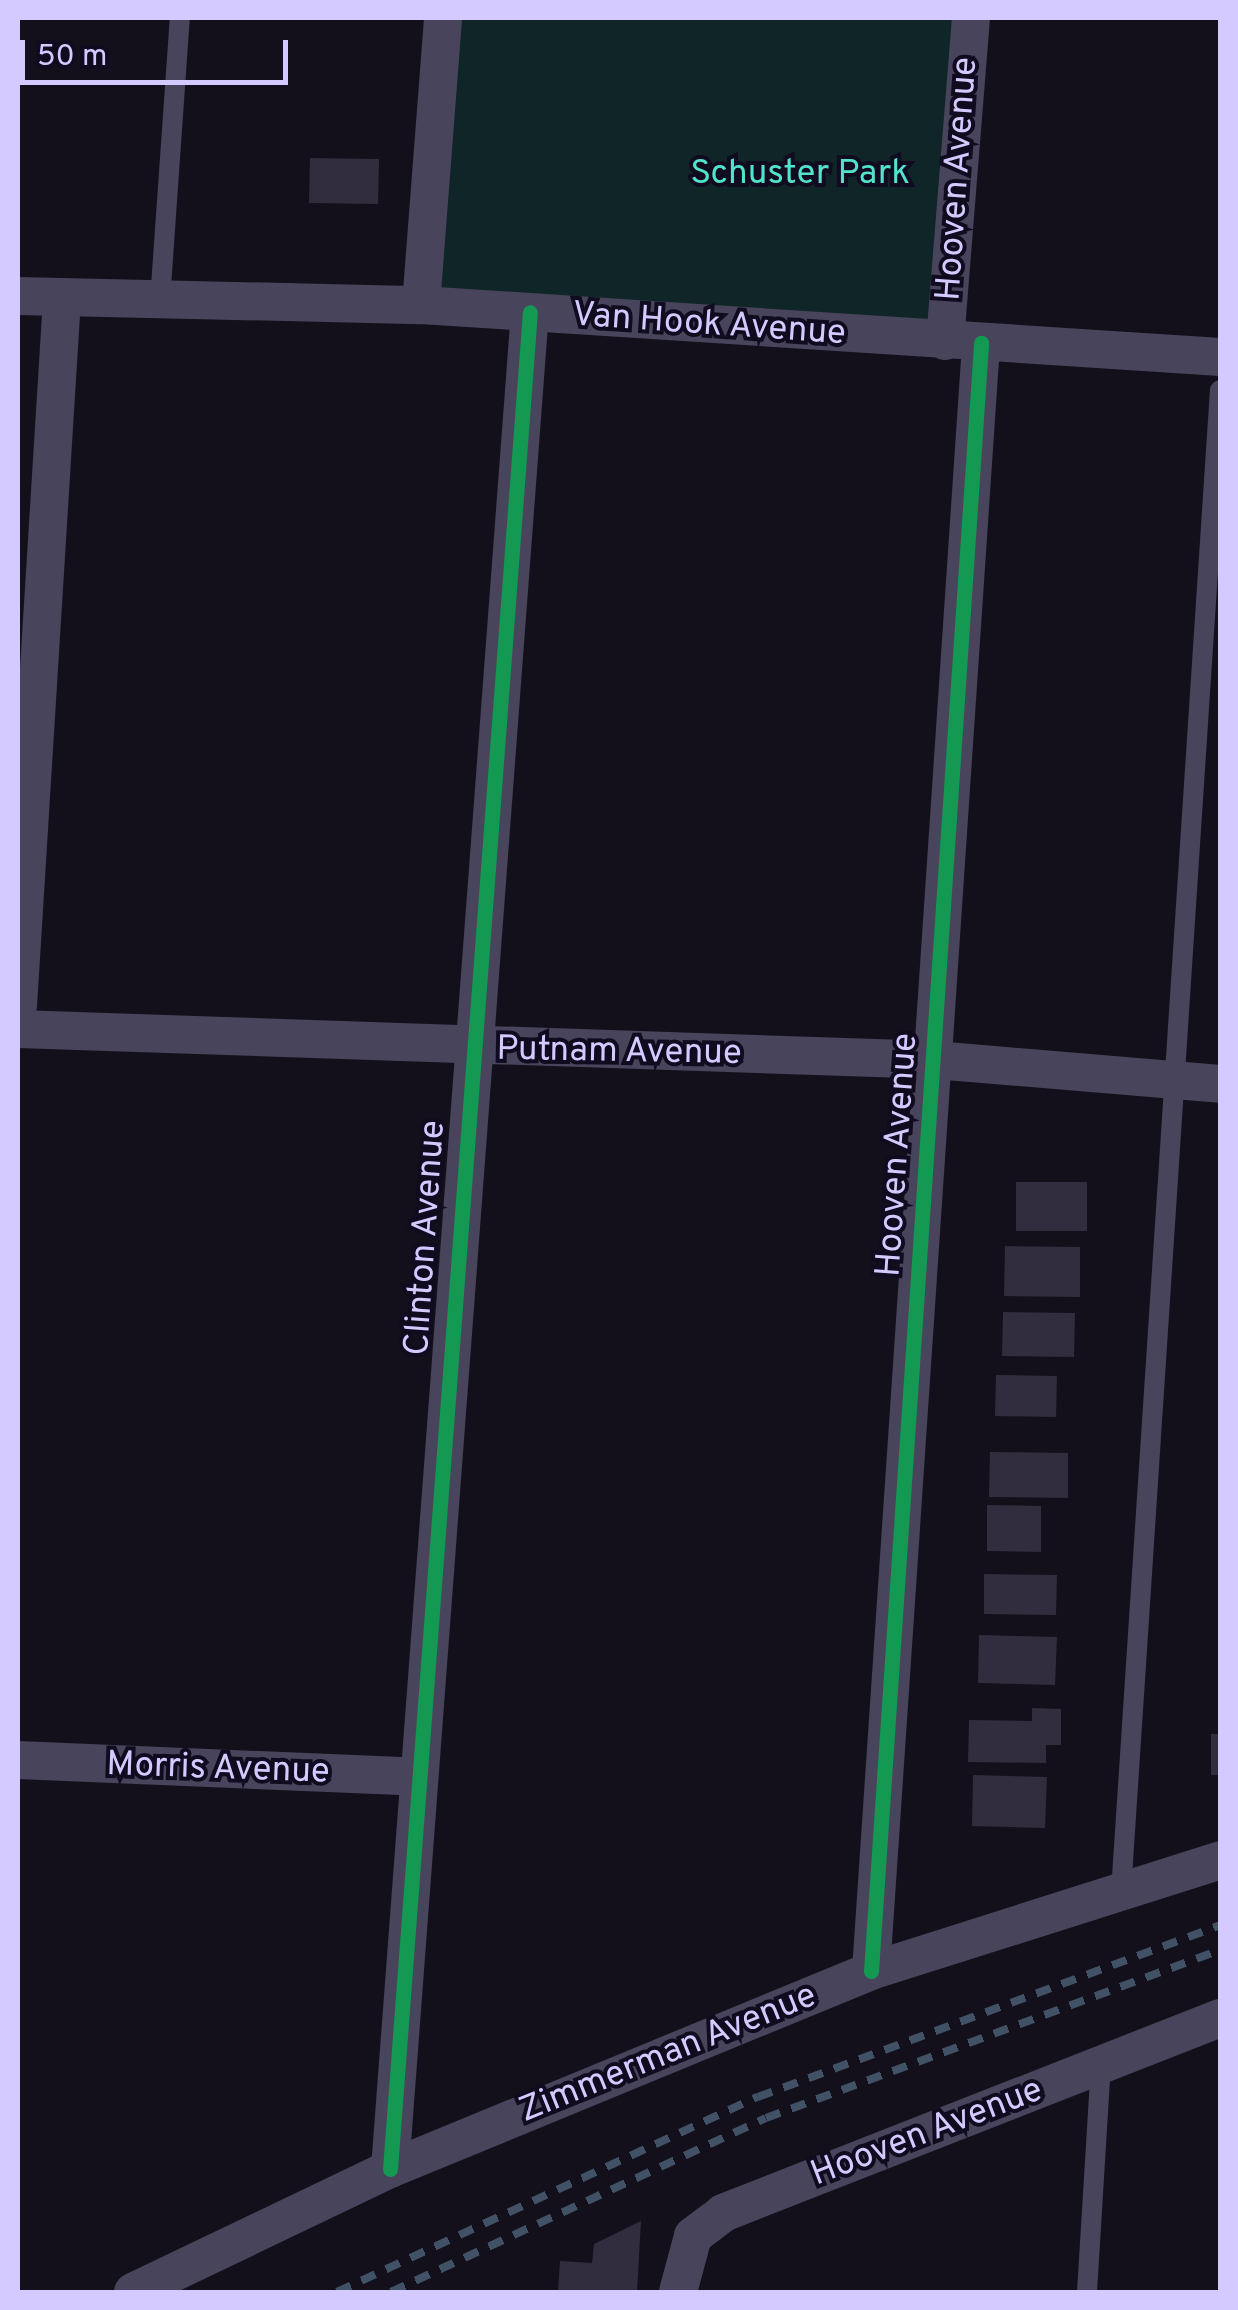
<!DOCTYPE html>
<html>
<head>
<meta charset="utf-8">
<style>
  body { margin:0 }
  #map { position:relative; width:1238px; height:2310px; overflow:hidden; background:#13101b; font-family:Overpass,sans-serif }
  div>[style] { position:absolute }
  .green>* { inset:0; background:#0f2528 }
  .building>* { inset:0; background:#312d3e }
  .lane>* { height:20px; margin:-10px; padding:0 10px; transform-origin:10px; border-radius:10px; background:#48445c }
  .street>* { height:38px; margin:-19px; padding:0 19px; transform-origin:19px; border-radius:19px; background:#48445c }
  .rail>* { height:8px; margin-top:-4px; transform-origin:0; background:repeating-linear-gradient(90deg,#415166 0 15px,transparent 0 27px) }
  .cycleway>* { height:15px; margin:-7.5px; padding:0 7.5px; transform-origin:7.5px; border-radius:7.5px; background:#139951 }
  span { translate:-50% -50%; white-space:nowrap; text-align:center; line-height:1.15; -webkit-text-stroke:8px #110b20; paint-order:stroke }
  .park-label { font-size:35px; color:#52e3cd }
  .street-label { font-size:35px; color:#d5caff }
  .frame { position:absolute; inset:0; border:20px solid #d5caff; pointer-events:none }
  .scale { position:absolute; left:20px; top:40px; width:268px; height:45px; box-sizing:border-box; border:5px solid #d5caff; border-top:0; padding-left:12px; font-size:30px; line-height:35px; white-space:nowrap; color:#d5caff; -webkit-text-stroke:8px #110b20; paint-order:stroke }
</style>
</head>
<body>
<div id="map">
  <div class="green">
    <i style="clip-path:polygon(443px 18px,971px 18px,945px 341px,421px 305px)"></i>
  </div>
  <div class="building">
    <i style="clip-path:polygon(310px 158px,379px 159px,378px 204px,309px 203px)"></i>
    <i style="clip-path:polygon(1016px 1182px,1087px 1182px,1087px 1231px,1016px 1231px)"></i>
    <i style="clip-path:polygon(1005px 1246px,1080px 1247px,1080px 1297px,1004px 1296px)"></i>
    <i style="clip-path:polygon(1003px 1312px,1075px 1313px,1074px 1357px,1002px 1356px)"></i>
    <i style="clip-path:polygon(996px 1375px,1057px 1376px,1056px 1417px,995px 1416px)"></i>
    <i style="clip-path:polygon(990px 1452px,1068px 1453px,1068px 1498px,989px 1497px)"></i>
    <i style="clip-path:polygon(987px 1505px,1041px 1506px,1041px 1552px,987px 1551px)"></i>
    <i style="clip-path:polygon(984px 1574px,1057px 1575px,1056px 1615px,984px 1614px)"></i>
    <i style="clip-path:polygon(979px 1635px,1057px 1637px,1055px 1685px,978px 1683px)"></i>
    <i style="clip-path:polygon(1032px 1708px,1061px 1709px,1061px 1745px,1046px 1745px,1046px 1763px,968px 1762px,969px 1720px,1032px 1721px)"></i>
    <i style="clip-path:polygon(1211px 1734px,1220px 1734px,1220px 1775px,1211px 1775px)"></i>
    <i style="clip-path:polygon(973px 1775px,1047px 1777px,1045px 1828px,972px 1826px)"></i>
    <i style="clip-path:polygon(641px 2221px,637px 2292px,558px 2292px,560px 2261px,592px 2263px,594px 2244px)"></i>
  </div>
  <div class="lane">
    <i style="left:160px;top:301px;width:284px;rotate:-86deg"></i>
    <i style="left:1121px;top:1892px;width:1505px;rotate:-86.23deg"></i>
    <i style="left:1087px;top:2292px;width:227px;rotate:-86.5deg"></i>
  </div>
  <div class="street">
    <i style="left:18px;top:296px;width:403px;rotate:1.3deg"></i>
    <i style="left:421px;top:305px;width:801px;rotate:3.72deg"></i>
    <i style="left:421px;top:305px;width:288px;rotate:-85.6deg"></i>
    <i style="left:945px;top:341px;width:324px;rotate:-85.4deg"></i>
    <i style="left:18px;top:1006px;width:708px;rotate:-86.44deg"></i>
    <i style="left:18px;top:1029px;width:918px;rotate:1.94deg"></i>
    <i style="left:935px;top:1060px;width:286px;rotate:4.8deg"></i>
    <i style="left:18px;top:1760px;width:401px;rotate:2.4deg"></i>
    <i style="left:871px;top:1971px;width:1632px;rotate:-86.13deg"></i>
    <i style="left:390px;top:2169px;width:1862px;rotate:-85.69deg"></i>
    <i style="left:133px;top:2292px;width:285px;rotate:-25.6deg"></i>
    <i style="left:390px;top:2169px;width:520px;rotate:-22.37deg"></i>
    <i style="left:871px;top:1971px;width:366px;rotate:-17.6deg"></i>
    <i style="left:678px;top:2292px;width:58px;rotate:-75deg"></i>
    <i style="left:693px;top:2236px;width:38px;rotate:-37deg"></i>
    <i style="left:723px;top:2213px;width:534px;rotate:-21.42deg"></i>
  </div>
  <div class="rail">
    <i style="left:337px;top:2292px;width:464px;rotate:-24.9deg"></i>
    <i style="left:758px;top:2097px;width:493px;rotate:-20.4deg"></i>
    <i style="left:391px;top:2292px;width:413px;rotate:-24.9deg"></i>
    <i style="left:766px;top:2118px;width:484px;rotate:-20.3deg"></i>
  </div>
  <div class="cycleway">
    <i style="left:871px;top:1971px;width:1632px;rotate:-86.13deg"></i>
    <i style="left:390px;top:2169px;width:1862px;rotate:-85.69deg"></i>
  </div>
  <div class="park-label">
    <span style="left:800px;top:174px">Schuster Park</span>
  </div>
  <div class="street-label">
    <span style="left:958px;top:179px;rotate:-86deg">Hooven Avenue</span>
    <span style="left:709px;top:325px;rotate:4deg">Van Hook Avenue</span>
    <span style="left:619px;top:1052px;rotate:1deg">Putnam Avenue</span>
    <span style="left:898px;top:1155px;rotate:-86deg">Hooven Avenue</span>
    <span style="left:426px;top:1238px;rotate:-86deg">Clinton Avenue</span>
    <span style="left:218px;top:1769px;rotate:2deg">Morris Avenue</span>
    <span style="left:668px;top:2054px;rotate:-22deg">Zimmerman Avenue</span>
    <span style="left:927px;top:2133px;rotate:-21deg">Hooven Avenue</span>
  </div>
  <div class="frame"></div>
  <div class="scale">50 m</div>
</div>
</body>
</html>
